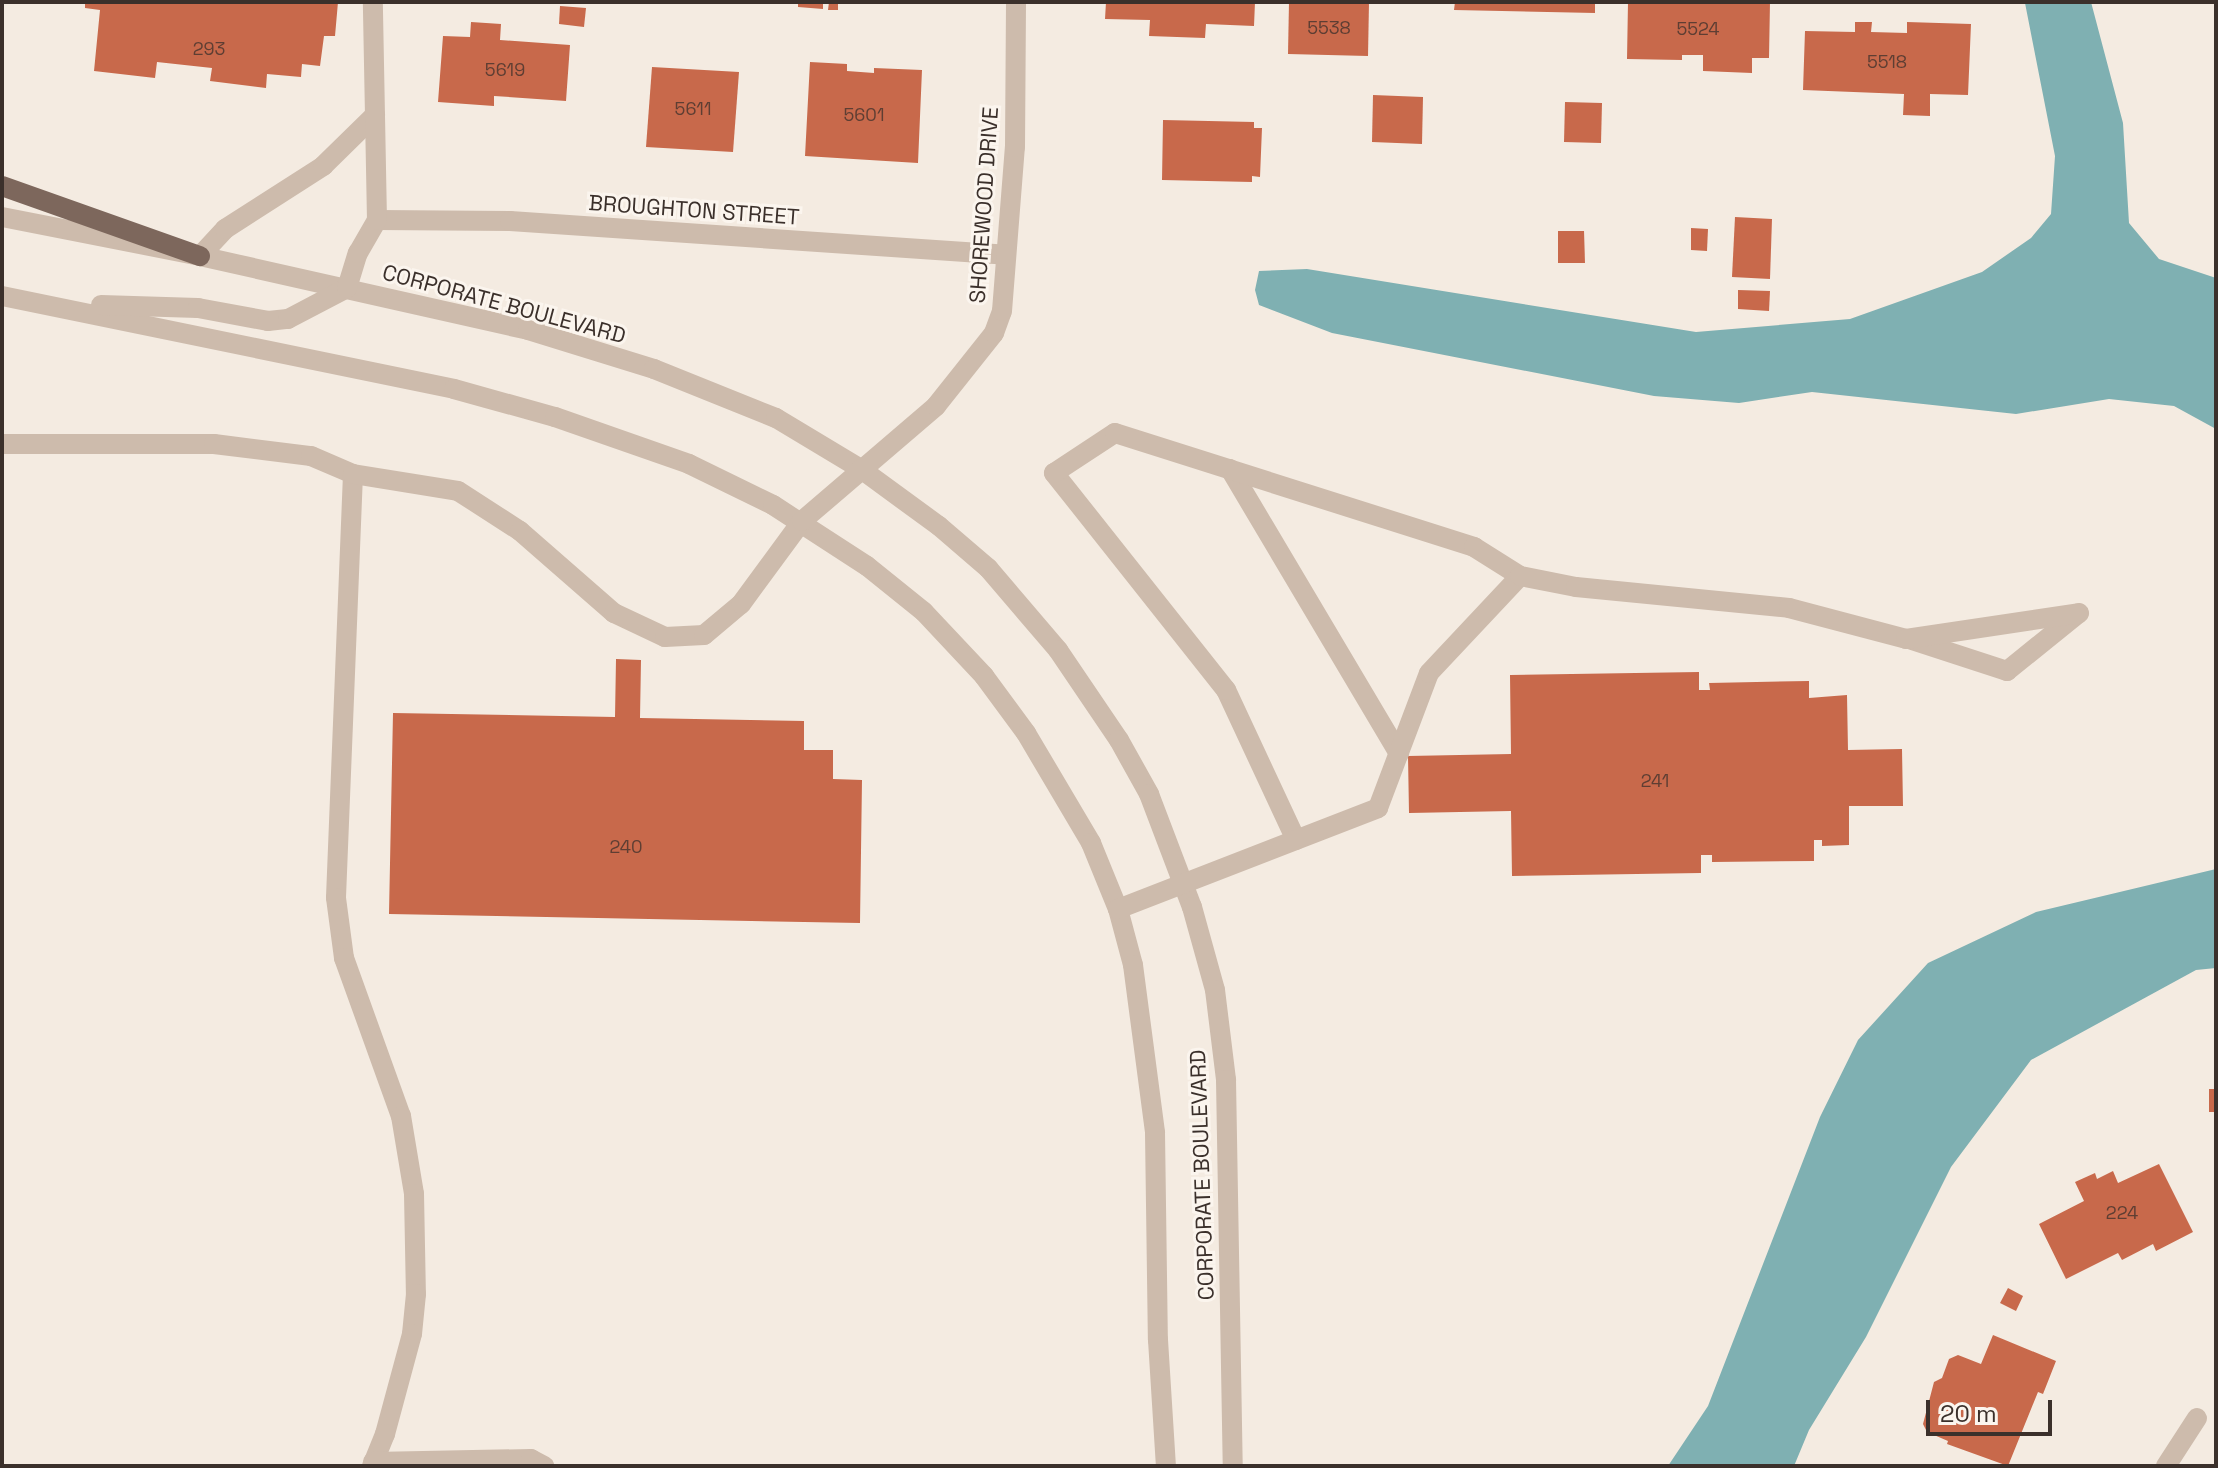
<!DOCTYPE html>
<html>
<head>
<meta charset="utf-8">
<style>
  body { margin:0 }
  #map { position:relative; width:2218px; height:1468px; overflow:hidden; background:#f4ebe1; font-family:"Space Grotesk",sans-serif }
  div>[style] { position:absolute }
  .water>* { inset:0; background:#7fb0b2 }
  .building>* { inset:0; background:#c8694b }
  .minor>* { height:20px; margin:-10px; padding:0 10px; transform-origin:10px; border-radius:10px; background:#cdbbac }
  .major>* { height:20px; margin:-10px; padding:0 10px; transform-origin:10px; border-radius:10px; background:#7d675c }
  span { translate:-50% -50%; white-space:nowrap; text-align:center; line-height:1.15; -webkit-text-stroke:6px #fbf5ee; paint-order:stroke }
  .number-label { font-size:18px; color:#5e3e33 }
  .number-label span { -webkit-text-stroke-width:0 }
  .street-label { font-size:22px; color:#3b302b }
  .frame { position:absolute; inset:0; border:4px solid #3b302b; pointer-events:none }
  .scale { position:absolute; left:1926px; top:1400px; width:126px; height:36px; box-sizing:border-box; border:4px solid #3b302b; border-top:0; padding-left:10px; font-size:24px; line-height:28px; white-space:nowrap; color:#3b302b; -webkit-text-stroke:6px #fbf5ee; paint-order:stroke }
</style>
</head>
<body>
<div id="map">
  <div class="water">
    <i style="clip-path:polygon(2091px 2px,2123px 123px,2129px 223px,2159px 259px,2216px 278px,2216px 429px,2174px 406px,2109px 399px,2016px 414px,1812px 392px,1739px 403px,1654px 396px,1332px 333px,1259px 305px,1255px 290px,1259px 271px,1307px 269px,1696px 332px,1850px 319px,1982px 272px,2031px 238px,2051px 214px,2055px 156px,2025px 3px)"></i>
    <i style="clip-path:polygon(2216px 869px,2216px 968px,2196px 970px,2031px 1060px,1951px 1167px,1866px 1337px,1809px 1430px,1794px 1466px,1668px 1466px,1708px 1406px,1820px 1117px,1858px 1040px,1928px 963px,2036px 912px)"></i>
  </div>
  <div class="building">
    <i style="clip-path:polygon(85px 2px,338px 2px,335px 36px,324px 36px,320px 66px,302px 64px,301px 77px,267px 74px,266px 88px,210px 81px,212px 68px,157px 62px,155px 78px,94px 71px,100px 10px,85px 8px)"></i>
    <i style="clip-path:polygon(798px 2px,823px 2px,823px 9px,798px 7px)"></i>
    <i style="clip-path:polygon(829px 2px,838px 2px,838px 10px,828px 10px)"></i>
    <i style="clip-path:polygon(1106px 2px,1255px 2px,1254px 26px,1206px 24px,1205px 38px,1149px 36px,1150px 20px,1105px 19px)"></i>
    <i style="clip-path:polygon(1289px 2px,1369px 2px,1368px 56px,1288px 54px)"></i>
    <i style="clip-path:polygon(1455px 2px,1595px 2px,1595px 13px,1454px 10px)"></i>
    <i style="clip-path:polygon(1628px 2px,1770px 2px,1769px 58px,1752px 58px,1752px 73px,1703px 71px,1703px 55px,1682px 55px,1682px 60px,1627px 59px)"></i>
    <i style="clip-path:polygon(560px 6px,586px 8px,584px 27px,559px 24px)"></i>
    <i style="clip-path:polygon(471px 22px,501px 24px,500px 40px,570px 45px,566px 101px,494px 96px,494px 106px,438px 102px,443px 36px,470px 37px)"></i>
    <i style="clip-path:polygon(1855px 22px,1872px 22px,1871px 32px,1907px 33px,1907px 22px,1971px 24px,1968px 95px,1930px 94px,1930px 116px,1903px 115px,1904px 94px,1803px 90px,1805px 31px,1855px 32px)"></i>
    <i style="clip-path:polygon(810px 62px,847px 64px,847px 71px,874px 73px,874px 68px,922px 70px,918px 163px,805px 156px)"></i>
    <i style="clip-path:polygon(652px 67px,739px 72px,733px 152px,646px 147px)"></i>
    <i style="clip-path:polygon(1373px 95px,1423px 97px,1422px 144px,1372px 142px)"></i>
    <i style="clip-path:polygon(1565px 102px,1602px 103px,1601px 143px,1564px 142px)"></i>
    <i style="clip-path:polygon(1163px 120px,1254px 122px,1254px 128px,1262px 128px,1260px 177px,1252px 176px,1252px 182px,1162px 180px)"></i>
    <i style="clip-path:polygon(1735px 217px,1772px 219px,1770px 279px,1732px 277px)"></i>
    <i style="clip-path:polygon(1691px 228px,1708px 229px,1707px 251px,1691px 250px)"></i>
    <i style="clip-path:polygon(1558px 231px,1584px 231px,1585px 263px,1558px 263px)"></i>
    <i style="clip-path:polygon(1738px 290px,1770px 291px,1769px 311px,1738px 309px)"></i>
    <i style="clip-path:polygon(616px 659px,641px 660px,640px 718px,804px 721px,804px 750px,833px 750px,833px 779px,862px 780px,860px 923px,389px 914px,393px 713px,615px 717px)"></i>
    <i style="clip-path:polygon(1699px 672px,1699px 690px,1710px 690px,1709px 683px,1809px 681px,1809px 698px,1847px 695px,1848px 750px,1902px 749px,1903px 806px,1849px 806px,1849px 845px,1822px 846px,1822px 840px,1814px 840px,1814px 861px,1712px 862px,1712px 855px,1701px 855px,1701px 873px,1512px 876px,1511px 811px,1409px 813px,1408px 756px,1511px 754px,1510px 675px)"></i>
    <i style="clip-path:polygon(2209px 1089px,2216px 1089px,2216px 1112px,2209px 1112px)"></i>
    <i style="clip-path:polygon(2159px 1164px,2193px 1232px,2156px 1251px,2153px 1244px,2122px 1260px,2118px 1253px,2066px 1279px,2039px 1224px,2084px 1201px,2075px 1182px,2095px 1173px,2097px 1179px,2113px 1171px,2118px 1183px)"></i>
    <i style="clip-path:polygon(2008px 1288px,2023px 1296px,2016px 1311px,2000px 1303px)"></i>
    <i style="clip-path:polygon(1993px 1335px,2056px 1361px,2043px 1394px,2038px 1392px,2008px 1466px,1947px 1444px,1948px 1441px,1927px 1432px,1923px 1424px,1934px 1382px,1942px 1378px,1949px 1359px,1958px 1355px,1981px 1364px)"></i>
  </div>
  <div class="minor">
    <i style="left:2px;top:217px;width:202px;rotate:11.1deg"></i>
    <i style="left:200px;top:256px;width:336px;rotate:12.7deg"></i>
    <i style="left:528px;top:330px;width:132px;rotate:17.2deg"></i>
    <i style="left:654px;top:369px;width:131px;rotate:21.9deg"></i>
    <i style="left:776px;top:418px;width:99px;rotate:31deg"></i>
    <i style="left:861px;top:469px;width:97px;rotate:36.2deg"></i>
    <i style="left:939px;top:526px;width:65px;rotate:40.6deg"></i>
    <i style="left:988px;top:568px;width:108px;rotate:49.5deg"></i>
    <i style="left:1058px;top:650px;width:109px;rotate:55.9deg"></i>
    <i style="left:1119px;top:740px;width:62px;rotate:60.9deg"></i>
    <i style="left:1149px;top:794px;width:121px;rotate:69.2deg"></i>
    <i style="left:1192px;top:907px;width:86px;rotate:74.5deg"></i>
    <i style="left:1215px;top:990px;width:91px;rotate:83deg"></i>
    <i style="left:1226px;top:1080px;width:386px;rotate:89deg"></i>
    <i style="left:377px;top:220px;width:133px;rotate:0.4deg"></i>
    <i style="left:510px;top:221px;width:497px;rotate:3.9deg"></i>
    <i style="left:200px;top:256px;width:37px;rotate:-47deg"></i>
    <i style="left:225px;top:229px;width:117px;rotate:-32.7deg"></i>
    <i style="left:323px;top:166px;width:73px;rotate:-44.4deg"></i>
    <i style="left:2px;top:296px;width:461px;rotate:11.6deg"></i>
    <i style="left:454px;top:389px;width:105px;rotate:15.5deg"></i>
    <i style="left:555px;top:417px;width:142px;rotate:19.3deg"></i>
    <i style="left:689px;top:464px;width:93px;rotate:26deg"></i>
    <i style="left:773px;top:505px;width:112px;rotate:33deg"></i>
    <i style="left:867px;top:566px;width:73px;rotate:38.9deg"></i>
    <i style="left:924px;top:612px;width:88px;rotate:46.8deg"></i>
    <i style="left:984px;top:676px;width:71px;rotate:53.6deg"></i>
    <i style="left:1026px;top:733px;width:128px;rotate:59.4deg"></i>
    <i style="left:1091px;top:843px;width:71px;rotate:67.8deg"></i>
    <i style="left:1118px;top:909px;width:58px;rotate:75deg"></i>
    <i style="left:1133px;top:965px;width:169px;rotate:82.5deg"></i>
    <i style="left:1155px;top:1133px;width:207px;rotate:89.2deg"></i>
    <i style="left:1158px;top:1340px;width:126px;rotate:86.4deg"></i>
    <i style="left:101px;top:305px;width:97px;rotate:1.8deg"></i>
    <i style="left:198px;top:308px;width:71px;rotate:10.5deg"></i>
    <i style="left:268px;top:321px;width:20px;rotate:-6deg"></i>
    <i style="left:288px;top:319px;width:67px;rotate:-27.7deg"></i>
    <i style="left:347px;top:288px;width:37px;rotate:-73deg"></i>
    <i style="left:358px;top:253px;width:38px;rotate:-60deg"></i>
    <i style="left:377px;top:220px;width:218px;rotate:-91.1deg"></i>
    <i style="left:2px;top:444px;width:212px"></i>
    <i style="left:214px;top:444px;width:98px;rotate:7.1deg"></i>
    <i style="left:311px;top:456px;width:46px;rotate:23.2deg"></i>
    <i style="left:353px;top:474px;width:424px;rotate:92.3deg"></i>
    <i style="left:336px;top:898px;width:61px;rotate:82.4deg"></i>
    <i style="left:344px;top:958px;width:168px;rotate:70.2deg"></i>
    <i style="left:401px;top:1116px;width:79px;rotate:80.5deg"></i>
    <i style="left:414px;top:1194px;width:100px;rotate:88.9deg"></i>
    <i style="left:416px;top:1294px;width:40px;rotate:95.7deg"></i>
    <i style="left:412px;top:1334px;width:104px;rotate:105.1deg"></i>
    <i style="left:385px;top:1434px;width:35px;rotate:112deg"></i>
    <i style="left:1230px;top:469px;width:331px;rotate:59.3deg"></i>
    <i style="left:353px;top:474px;width:106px;rotate:9.2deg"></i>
    <i style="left:458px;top:491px;width:74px;rotate:32.8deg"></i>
    <i style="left:520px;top:531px;width:125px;rotate:41.1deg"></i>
    <i style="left:614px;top:613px;width:56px;rotate:25.2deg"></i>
    <i style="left:665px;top:637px;width:39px;rotate:-3deg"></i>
    <i style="left:704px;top:635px;width:48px;rotate:-40deg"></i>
    <i style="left:741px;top:604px;width:103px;rotate:-53.7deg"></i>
    <i style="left:802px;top:521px;width:177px;rotate:-40.6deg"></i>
    <i style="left:936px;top:406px;width:93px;rotate:-51.5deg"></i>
    <i style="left:994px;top:333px;width:23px;rotate:-70deg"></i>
    <i style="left:1002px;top:311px;width:165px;rotate:-85.5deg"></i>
    <i style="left:1015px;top:147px;width:145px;rotate:-89.6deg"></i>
    <i style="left:1912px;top:640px;width:100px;rotate:18.1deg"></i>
    <i style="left:2007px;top:671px;width:92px;rotate:-38.9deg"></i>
    <i style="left:1296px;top:840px;width:166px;rotate:-115deg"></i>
    <i style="left:1226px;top:690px;width:277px;rotate:-128.4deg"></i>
    <i style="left:1054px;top:473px;width:73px;rotate:-33.3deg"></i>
    <i style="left:1115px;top:433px;width:377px;rotate:17.6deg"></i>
    <i style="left:1474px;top:547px;width:54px;rotate:32.2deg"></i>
    <i style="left:1118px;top:909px;width:279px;rotate:-21.2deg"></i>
    <i style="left:1378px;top:808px;width:144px;rotate:-69.3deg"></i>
    <i style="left:1429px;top:673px;width:133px;rotate:-46.8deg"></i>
    <i style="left:1520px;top:576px;width:57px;rotate:11.1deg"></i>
    <i style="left:1576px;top:587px;width:214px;rotate:5.6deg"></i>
    <i style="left:1789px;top:608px;width:121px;rotate:14.8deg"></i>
    <i style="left:1906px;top:639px;width:175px;rotate:-8.5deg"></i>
    <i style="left:373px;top:1462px;width:158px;rotate:-1.1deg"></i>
    <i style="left:531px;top:1459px;width:15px;rotate:28deg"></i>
    <i style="left:2166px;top:1466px;width:57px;rotate:-57.1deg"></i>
  </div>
  <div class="major">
    <i style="left:2px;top:186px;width:210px;rotate:19.5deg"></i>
  </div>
  <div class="number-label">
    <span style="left:1329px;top:28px">5538</span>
    <span style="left:1698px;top:29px">5524</span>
    <span style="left:209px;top:49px">293</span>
    <span style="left:1887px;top:62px">5518</span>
    <span style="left:505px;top:70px">5619</span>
    <span style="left:693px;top:109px">5611</span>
    <span style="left:864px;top:115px">5601</span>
    <span style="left:1655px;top:781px">241</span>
    <span style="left:626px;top:847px">240</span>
    <span style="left:2122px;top:1213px">224</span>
  </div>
  <div class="street-label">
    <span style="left:984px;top:205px;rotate:-86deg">SHOREWOOD DRIVE</span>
    <span style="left:694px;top:210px;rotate:4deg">BROUGHTON STREET</span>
    <span style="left:504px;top:304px;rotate:15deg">CORPORATE BOULEVARD</span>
    <span style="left:1202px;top:1175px;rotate:-92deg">CORPORATE BOULEVARD</span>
  </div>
  <div class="frame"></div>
  <div class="scale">20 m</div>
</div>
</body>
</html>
